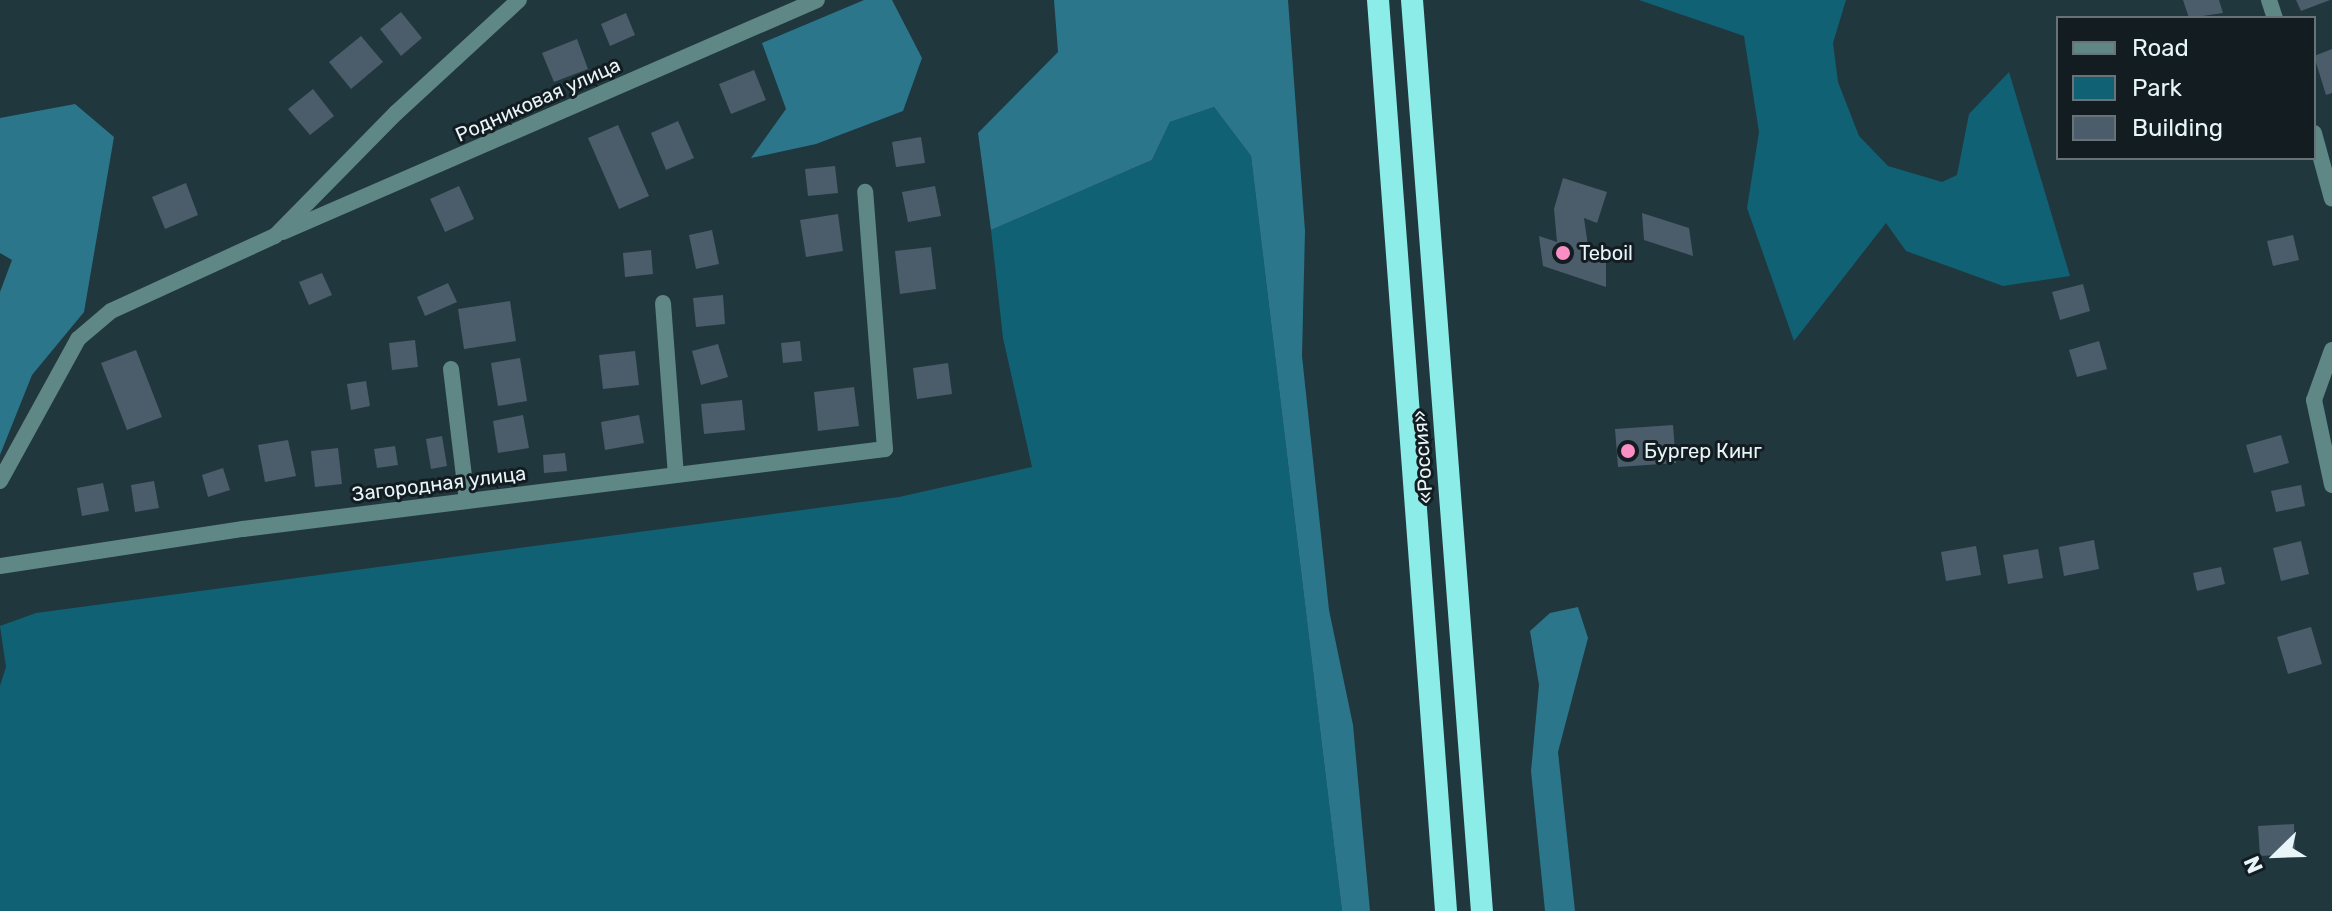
<!DOCTYPE html>
<html>
<head>
<meta charset="utf-8">
<style>
  body { margin:0 }
  #map { position:relative; width:2332px; height:911px; overflow:hidden; background:#20373e; font-family:Rubik,sans-serif }
  div>[style] { position:absolute }
  .green>* { inset:0; background:#116174 }
  .forest>* { inset:0; background:#2b768b }
  .building>* { inset:0; background:#4b5c6a }
  .minor>* { height:16px; margin:-8px; padding:0 8px; transform-origin:8px; border-radius:8px; background:#5f8786 }
  .trunk>* { height:22px; margin:-11px; padding:0 11px; transform-origin:11px; border-radius:11px; background:#8cece8 }
  .dots>* { width:22px; height:22px; translate:-50% -50%; box-sizing:border-box; border:4px solid #131c20; border-radius:50% }
  span { translate:-50% -50%; white-space:nowrap; text-align:center; line-height:1.15; -webkit-text-stroke:6px #131c20; paint-order:stroke }
  .street-label { font-size:20px; color:#e7f5f9 }
  .poi-label { font-size:20px; color:#e7f5f9 }
  .left { translate:0 -50%; text-align:left }
  .legend { position:absolute; left:2056px; top:16px; width:260px; height:144px; box-sizing:border-box; background:#131c20; border:2px solid #687377; margin:0; padding:10px 14px; list-style:none; font-size:24px; color:#e7f5f9 }
  .legend li { display:flex; align-items:center; gap:16px; height:40px }
  .legend b { width:40px; border:2px solid #687377 }
  .north { position:absolute; left:2236px; top:815px; width:80px; height:80px; -webkit-text-stroke:6px #131c20; paint-order:stroke; rotate:247deg; font-size:22px; font-weight:700; line-height:32px; text-align:center; color:#e7f5f9 }
  .north::after { content:''; display:block; margin:auto; width:28px; height:36px; background:#e7f5f9; clip-path:polygon(50% 0,100% 100%,50% 72%,0 100%) }
</style>
</head>
<body>
<div id="map">
  <div class="green">
    <i style="clip-path:polygon(1639px 0,1846px 0,1833px 43px,1838px 82px,1859px 136px,1888px 166px,1942px 182px,1957px 175px,1969px 114px,2009px 72px,2070px 276px,2003px 286px,1906px 251px,1886px 223px,1794px 341px,1747px 208px,1759px 132px,1744px 36px)"></i>
    <i style="clip-path:polygon(1214px 107px,1251px 156px,1342px 911px,0 911px,0 686px,6px 667px,0 626px,36px 613px,899px 497px,1032px 467px,1003px 338px,991px 230px,1152px 160px,1170px 122px)"></i>
  </div>
  <div class="forest">
    <i style="clip-path:polygon(864px 0,892px 0,922px 58px,903px 111px,816px 144px,751px 158px,786px 109px,762px 43px)"></i>
    <i style="clip-path:polygon(1054px 0,1288px 0,1305px 231px,1302px 356px,1329px 610px,1353px 725px,1370px 911px,1342px 911px,1251px 156px,1214px 107px,1170px 122px,1152px 160px,991px 230px,978px 133px,1058px 52px)"></i>
    <i style="clip-path:polygon(75px 104px,114px 137px,84px 312px,32px 375px,0 455px,0 292px,12px 260px,0 253px,0 118px)"></i>
    <i style="clip-path:polygon(1578px 607px,1588px 638px,1558px 752px,1575px 911px,1545px 911px,1531px 771px,1539px 685px,1530px 631px,1550px 613px)"></i>
  </div>
  <div class="building">
    <i style="clip-path:polygon(2183px 0,2219px 0,2223px 13px,2189px 18px)"></i>
    <i style="clip-path:polygon(2296px 0,2330px 0,2301px 11px)"></i>
    <i style="clip-path:polygon(401px 12px,422px 38px,401px 56px,380px 29px)"></i>
    <i style="clip-path:polygon(626px 13px,635px 35px,610px 46px,601px 24px)"></i>
    <i style="clip-path:polygon(361px 36px,383px 62px,351px 89px,329px 62px)"></i>
    <i style="clip-path:polygon(577px 39px,588px 69px,554px 82px,542px 53px)"></i>
    <i style="clip-path:polygon(2332px 49px,2332px 93px,2326px 95px,2314px 56px)"></i>
    <i style="clip-path:polygon(754px 70px,766px 100px,731px 114px,719px 84px)"></i>
    <i style="clip-path:polygon(313px 89px,334px 116px,310px 135px,288px 109px)"></i>
    <i style="clip-path:polygon(678px 121px,694px 158px,666px 170px,651px 133px)"></i>
    <i style="clip-path:polygon(618px 125px,649px 196px,619px 209px,588px 138px)"></i>
    <i style="clip-path:polygon(921px 137px,925px 163px,896px 167px,892px 142px)"></i>
    <i style="clip-path:polygon(835px 166px,838px 193px,808px 196px,805px 169px)"></i>
    <i style="clip-path:polygon(1563px 178px,1607px 192px,1597px 223px,1584px 218px,1589px 253px,1606px 258px,1606px 287px,1543px 266px,1539px 236px,1557px 242px,1554px 209px)"></i>
    <i style="clip-path:polygon(186px 183px,198px 215px,165px 229px,152px 197px)"></i>
    <i style="clip-path:polygon(459px 186px,474px 219px,445px 232px,430px 199px)"></i>
    <i style="clip-path:polygon(935px 186px,941px 216px,908px 222px,902px 192px)"></i>
    <i style="clip-path:polygon(1642px 213px,1689px 228px,1693px 256px,1644px 240px)"></i>
    <i style="clip-path:polygon(838px 214px,843px 251px,806px 257px,800px 220px)"></i>
    <i style="clip-path:polygon(712px 230px,719px 264px,696px 269px,689px 235px)"></i>
    <i style="clip-path:polygon(2293px 235px,2299px 260px,2273px 266px,2267px 241px)"></i>
    <i style="clip-path:polygon(931px 247px,936px 289px,900px 294px,895px 251px)"></i>
    <i style="clip-path:polygon(651px 250px,653px 274px,625px 277px,623px 253px)"></i>
    <i style="clip-path:polygon(322px 273px,332px 295px,309px 305px,299px 282px)"></i>
    <i style="clip-path:polygon(448px 283px,457px 302px,425px 316px,417px 297px)"></i>
    <i style="clip-path:polygon(2083px 284px,2090px 311px,2060px 320px,2052px 292px)"></i>
    <i style="clip-path:polygon(723px 295px,725px 324px,696px 327px,693px 298px)"></i>
    <i style="clip-path:polygon(510px 301px,516px 341px,464px 349px,458px 309px)"></i>
    <i style="clip-path:polygon(415px 340px,418px 367px,392px 370px,389px 343px)"></i>
    <i style="clip-path:polygon(800px 341px,802px 361px,783px 363px,781px 343px)"></i>
    <i style="clip-path:polygon(2099px 341px,2107px 369px,2077px 377px,2069px 350px)"></i>
    <i style="clip-path:polygon(718px 344px,728px 377px,701px 385px,692px 351px)"></i>
    <i style="clip-path:polygon(136px 350px,162px 417px,127px 430px,101px 363px)"></i>
    <i style="clip-path:polygon(635px 351px,639px 385px,603px 389px,599px 355px)"></i>
    <i style="clip-path:polygon(520px 358px,527px 401px,498px 406px,491px 363px)"></i>
    <i style="clip-path:polygon(948px 363px,952px 394px,917px 399px,913px 368px)"></i>
    <i style="clip-path:polygon(366px 381px,370px 406px,351px 410px,347px 384px)"></i>
    <i style="clip-path:polygon(854px 387px,859px 426px,818px 431px,814px 392px)"></i>
    <i style="clip-path:polygon(742px 400px,745px 430px,704px 434px,701px 404px)"></i>
    <i style="clip-path:polygon(523px 415px,529px 448px,498px 453px,493px 421px)"></i>
    <i style="clip-path:polygon(639px 415px,644px 443px,605px 450px,601px 422px)"></i>
    <i style="clip-path:polygon(1673px 425px,1676px 463px,1618px 467px,1615px 429px)"></i>
    <i style="clip-path:polygon(2281px 435px,2289px 463px,2254px 473px,2246px 445px)"></i>
    <i style="clip-path:polygon(442px 436px,447px 466px,431px 469px,426px 439px)"></i>
    <i style="clip-path:polygon(288px 440px,296px 476px,265px 482px,258px 445px)"></i>
    <i style="clip-path:polygon(395px 446px,398px 465px,377px 468px,374px 449px)"></i>
    <i style="clip-path:polygon(338px 448px,342px 484px,315px 487px,311px 451px)"></i>
    <i style="clip-path:polygon(565px 453px,567px 471px,544px 473px,543px 455px)"></i>
    <i style="clip-path:polygon(223px 468px,230px 490px,208px 497px,202px 475px)"></i>
    <i style="clip-path:polygon(154px 481px,159px 508px,135px 512px,131px 485px)"></i>
    <i style="clip-path:polygon(103px 483px,109px 511px,82px 516px,77px 488px)"></i>
    <i style="clip-path:polygon(2301px 485px,2305px 506px,2276px 512px,2271px 491px)"></i>
    <i style="clip-path:polygon(2094px 540px,2099px 569px,2064px 576px,2059px 547px)"></i>
    <i style="clip-path:polygon(2301px 541px,2309px 574px,2281px 581px,2273px 548px)"></i>
    <i style="clip-path:polygon(1976px 546px,1981px 575px,1946px 581px,1941px 552px)"></i>
    <i style="clip-path:polygon(2038px 549px,2043px 578px,2008px 584px,2003px 555px)"></i>
    <i style="clip-path:polygon(2221px 567px,2225px 584px,2197px 591px,2193px 573px)"></i>
    <i style="clip-path:polygon(2311px 627px,2322px 664px,2288px 674px,2277px 637px)"></i>
    <i style="clip-path:polygon(2294px 824px,2295px 854px,2260px 856px,2258px 826px)"></i>
  </div>
  <div class="minor">
    <i style="left:2269px;top:0;width:19px;rotate:72deg"></i>
    <i style="left:2314px;top:133px;width:68px;rotate:74.7deg"></i>
    <i style="left:283px;top:232px;width:582px;rotate:-23.48deg"></i>
    <i style="left:663px;top:303px;width:171px;rotate:85.7deg"></i>
    <i style="left:2332px;top:350px;width:53px;rotate:109.8deg"></i>
    <i style="left:2314px;top:400px;width:87px;rotate:78deg"></i>
    <i style="left:451px;top:369px;width:133px;rotate:83.1deg"></i>
    <i style="left:0;top:481px;width:162px;rotate:-61.2deg"></i>
    <i style="left:78px;top:339px;width:43px;rotate:-40.3deg"></i>
    <i style="left:111px;top:311px;width:180px;rotate:-24.6deg"></i>
    <i style="left:275px;top:236px;width:173px;rotate:-45.5deg"></i>
    <i style="left:396px;top:113px;width:167px;rotate:-42.6deg"></i>
    <i style="left:0;top:566px;width:246px;rotate:-8.7deg"></i>
    <i style="left:243px;top:529px;width:647px;rotate:-7.1deg"></i>
    <i style="left:885px;top:449px;width:258px;rotate:-94.4deg"></i>
  </div>
  <div class="trunk">
    <i style="left:1378px;top:0;width:914px;rotate:85.73deg"></i>
    <i style="left:1412px;top:0;width:914px;rotate:85.61deg"></i>
  </div>
  <div class="dots">
    <i style="left:1563px;top:253px;background:#fa8fc6"></i>
    <i style="left:1628px;top:451px;background:#fa8fc6"></i>
  </div>
  <div class="street-label">
    <span style="left:538px;top:100px;rotate:-24deg">Родниковая улица</span>
    <span style="left:1423px;top:457px;rotate:-94deg">«Россия»</span>
    <span style="left:439px;top:484px;rotate:-7deg">Загородная улица</span>
  </div>
  <div class="poi-label">
    <span class="left" style="left:1579px;top:253px">Teboil</span>
    <span class="left" style="left:1644px;top:451px">Бургер Кинг</span>
  </div>
  <ul class="legend">
  <li><b style="height:10px;background:#5f8786"></b>Road</li>
  <li><b style="height:22px;background:#116174"></b>Park</li>
  <li><b style="height:22px;background:#4b5c6a"></b>Building</li>
  </ul>
  <div class="north">N</div>
</div>
</body>
</html>
